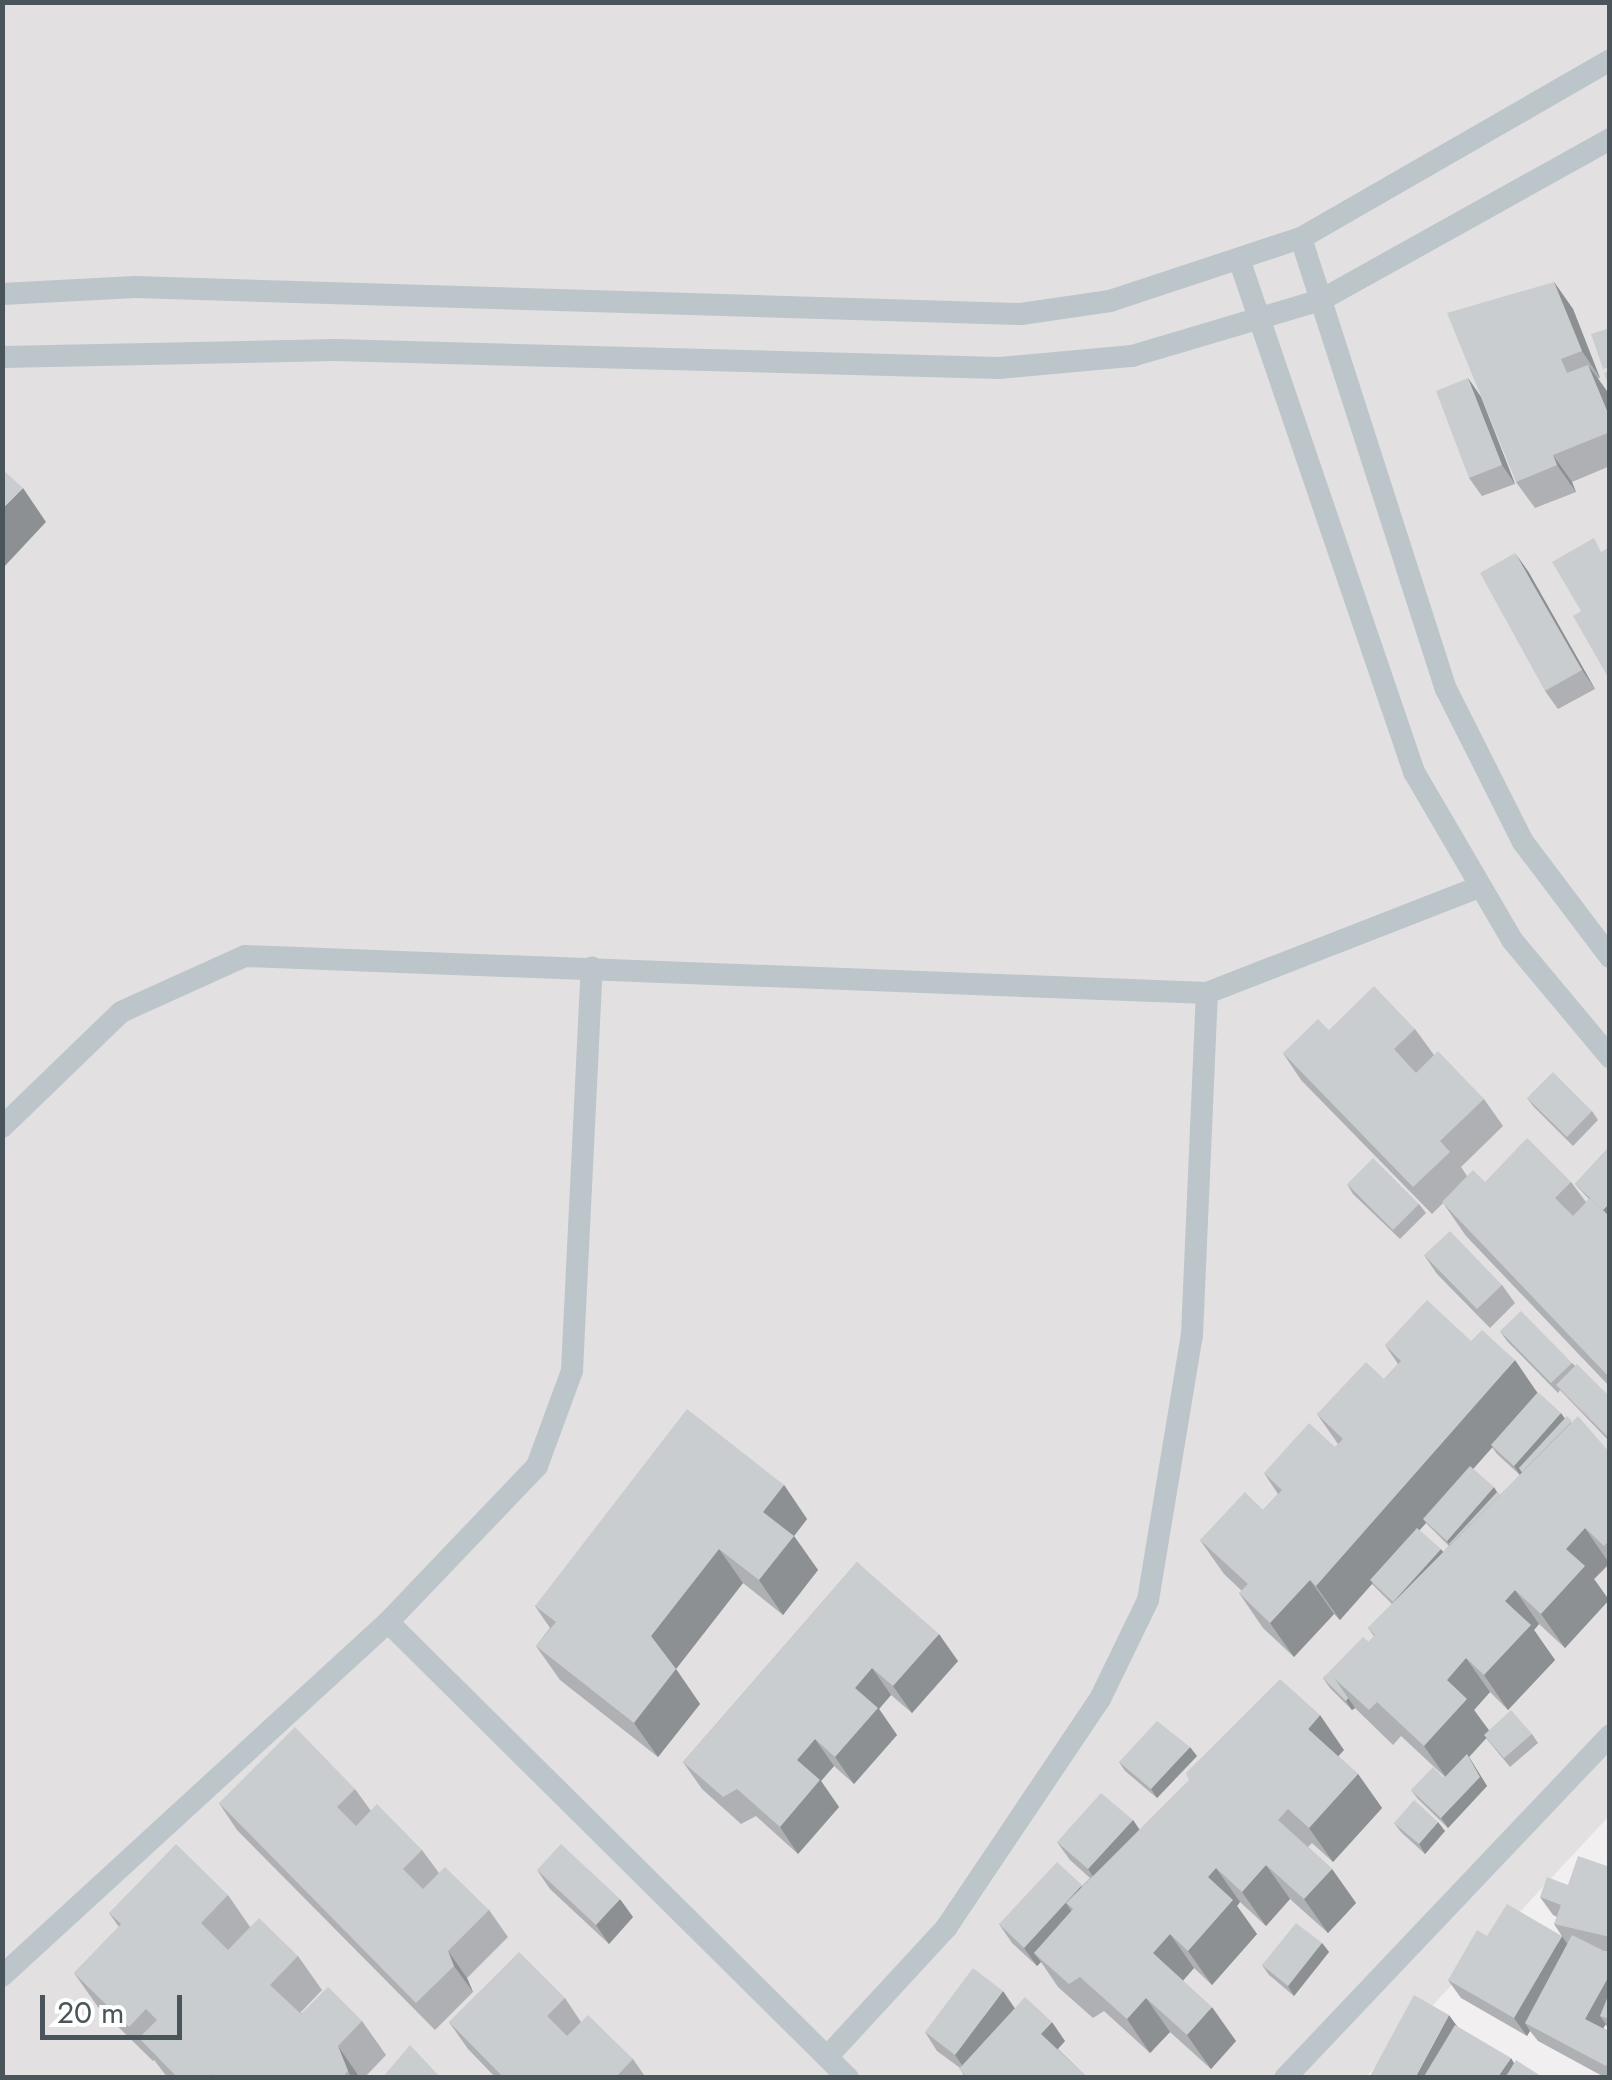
<!DOCTYPE html>
<html>
<head>
<meta charset="utf-8">
<style>
  body { margin:0 }
  #map { position:relative; width:1612px; height:2080px; overflow:hidden; background:#f1eff0; font-family:Jost,sans-serif }
  div>[style] { position:absolute }
  .education>* { inset:0; background:#e2e0e1 }
  .lane>* { height:22px; margin:-11px; padding:0 11px; transform-origin:11px; border-radius:11px; background:#bcc5ca }
  .wall>* { inset:0; background:#aeb0b3 }
  .shaded-wall>* { inset:0; background:#8d9092 }
  .building>* { inset:0; background:#cacdd0 }
  span { translate:-50% -50%; white-space:nowrap; text-align:center; line-height:1.15; -webkit-text-stroke:8px #fff; paint-order:stroke }
  .frame { position:absolute; inset:0; border:5px solid #49555a; pointer-events:none }
  .scale { position:absolute; left:40px; top:1995px; width:142px; height:45px; box-sizing:border-box; border:5px solid #49555a; border-top:0; padding-left:12px; font-size:30px; line-height:35px; white-space:nowrap; color:#49555a; -webkit-text-stroke:8px #fff; paint-order:stroke }
</style>
</head>
<body>
<div id="map">
  <div class="education">
    <i style="clip-path:polygon(3px 3px,1609px 3px,1609px 1816px,1366px 2077px,3px 2078px)"></i>
  </div>
  <div class="lane">
    <i style="left:1301px;top:238px;width:474px;rotate:72.2deg"></i>
    <i style="left:1446px;top:689px;width:171px;rotate:63.3deg"></i>
    <i style="left:1523px;top:842px;width:144px;rotate:52.9deg"></i>
    <i style="left:1240px;top:262px;width:539px;rotate:71.16deg"></i>
    <i style="left:1414px;top:772px;width:194px;rotate:59.7deg"></i>
    <i style="left:1512px;top:940px;width:153px;rotate:50.1deg"></i>
    <i style="left:2px;top:294px;width:133px;rotate:-3deg"></i>
    <i style="left:135px;top:287px;width:886px;rotate:1.75deg"></i>
    <i style="left:1021px;top:314px;width:90px;rotate:-8.3deg"></i>
    <i style="left:1110px;top:301px;width:201px;rotate:-18.3deg"></i>
    <i style="left:1301px;top:238px;width:357px;rotate:-29.9deg"></i>
    <i style="left:2px;top:357px;width:333px;rotate:-1.2deg"></i>
    <i style="left:335px;top:350px;width:664px;rotate:1.55deg"></i>
    <i style="left:999px;top:368px;width:134px;rotate:-5.2deg"></i>
    <i style="left:1132px;top:356px;width:197px;rotate:-16.5deg"></i>
    <i style="left:1321px;top:300px;width:331px;rotate:-29.1deg"></i>
    <i style="left:2px;top:1127px;width:165px;rotate:-44deg"></i>
    <i style="left:121px;top:1012px;width:136px;rotate:-24.3deg"></i>
    <i style="left:245px;top:956px;width:963px;rotate:2.2deg"></i>
    <i style="left:1207px;top:993px;width:292px;rotate:-21.3deg"></i>
    <i style="left:388px;top:1622px;width:648px;rotate:44.75deg"></i>
    <i style="left:2px;top:1976px;width:524px;rotate:-42.52deg"></i>
    <i style="left:388px;top:1622px;width:216px;rotate:-46.3deg"></i>
    <i style="left:537px;top:1466px;width:101px;rotate:-69.8deg"></i>
    <i style="left:572px;top:1371px;width:404px;rotate:-87.2deg"></i>
    <i style="left:827px;top:2057px;width:176px;rotate:-47.3deg"></i>
    <i style="left:946px;top:1928px;width:276px;rotate:-56.1deg"></i>
    <i style="left:1100px;top:1699px;width:110px;rotate:-64.1deg"></i>
    <i style="left:1148px;top:1600px;width:269px;rotate:-80.6deg"></i>
    <i style="left:1192px;top:1335px;width:342px;rotate:-87.5deg"></i>
    <i style="left:1285px;top:2078px;width:473px;rotate:-46.5deg"></i>
  </div>
  <div class="wall">
    <i style="clip-path:polygon(1554px 282px,1573px 309px,1600px 378px,1598px 378px,1610px 397px,1610px 466px,1572px 482px,1576px 492px,1535px 508px,1516px 482px)"></i>
    <i style="clip-path:polygon(1468px 378px,1481px 397px,1515px 484px,1482px 496px,1469px 478px)"></i>
    <i style="clip-path:polygon(1528px 571px,1595px 689px,1558px 709px,1545px 691px)"></i>
    <i style="clip-path:polygon(1415px 1029px,1434px 1055px,1484px 1099px,1503px 1126px,1461px 1167px,1467px 1176px,1485px 1182px,1571px 1182px,1586px 1202px,1589px 1199px,1575px 1184px,1610px 1146px,1610px 1387px,1466px 1236px,1443px 1203px,1432px 1214px,1301px 1080px,1283px 1053px,1329px 1030px)"></i>
    <i style="clip-path:polygon(1527px 1098px,1592px 1111px,1598px 1120px,1573px 1146px,1534px 1107px)"></i>
    <i style="clip-path:polygon(1347px 1184px,1419px 1204px,1426px 1213px,1400px 1239px,1353px 1194px)"></i>
    <i style="clip-path:polygon(1424px 1255px,1502px 1285px,1515px 1303px,1490px 1328px,1437px 1274px)"></i>
    <i style="clip-path:polygon(1500px 1331px,1572px 1363px,1610px 1397px,1610px 1442px,1560px 1390px,1558px 1393px,1507px 1341px)"></i>
    <i style="clip-path:polygon(evenodd,1471px 1341px,1537px 1392px,1565px 1418px,1610px 1453px,1610px 1564px,1594px 1579px,1609px 1600px,1565px 1648px,1539px 1624px,1534px 1630px,1555px 1660px,1508px 1710px,1490px 1692px,1474px 1710px,1489px 1731px,1532px 1734px,1538px 1743px,1510px 1767px,1486px 1738px,1469px 1757px,1487px 1786px,1448px 1828px,1418px 1799px,1411px 1790px,1445px 1777px,1401px 1736px,1393px 1745px,1355px 1708px,1352px 1710px,1330px 1688px,1323px 1678px,1369px 1642px,1374px 1636px,1368px 1628px,1392px 1604px,1372px 1584px,1340px 1620px,1334px 1614px,1294px 1657px,1263px 1628px,1239px 1593px,1242px 1591px,1224px 1574px,1200px 1540px,1263px 1510px,1278px 1494px,1264px 1473px,1335px 1447px,1338px 1444px,1317px 1414px,1384px 1379px,1398px 1364px,1385px 1345px,1471px 1341px,1492px 1447px,1497px 1454px,1520px 1475px,1500px 1495px,1473px 1469px,1492px 1447px,1471px 1341px,1426px 1523px,1449px 1546px,1443px 1552px,1419px 1530px,1426px 1523px)"></i>
    <i style="clip-path:polygon(784px 1485px,807px 1519px,794px 1536px,818px 1570px,783px 1615px,743px 1583px,676px 1669px,700px 1704px,658px 1757px,560px 1680px,536px 1646px,550px 1628px,535px 1606px)"></i>
    <i style="clip-path:polygon(857px 1562px,958px 1661px,912px 1713px,891px 1695px,879px 1709px,897px 1735px,854px 1784px,834px 1766px,821px 1781px,839px 1807px,798px 1854px,756px 1816px,741px 1824px,702px 1789px,683px 1762px)"></i>
    <i style="clip-path:polygon(1344px 1750px,1338px 1756px,1358px 1774px,1382px 1808px,1333px 1862px,1312px 1843px,1308px 1847px,1332px 1869px,1356px 1903px,1328px 1933px,1290px 1899px,1266px 1926px,1240px 1902px,1237px 1906px,1257px 1934px,1212px 1985px,1194px 1968px,1183px 1981px,1236px 2041px,1211px 2069px,1170px 2032px,1150px 2053px,1104px 2011px,1093px 2018px,1058px 1987px,1041px 1962px,1037px 1966px,1012px 1943px,999px 1924px,1082px 1886px,1090px 1878px,1070px 1860px,1057px 1842px,1133px 1820px,1139px 1830px)"></i>
    <i style="clip-path:polygon(1197px 1756px,1157px 1798px,1125px 1771px,1119px 1762px)"></i>
    <i style="clip-path:polygon(355px 1789px,371px 1811px,422px 1850px,439px 1873px,489px 1910px,508px 1937px,467px 1978px,473px 1992px,435px 2030px,237px 1830px,219px 1803px)"></i>
    <i style="clip-path:polygon(1394px 1823px,1445px 1831px,1425px 1854px,1401px 1832px)"></i>
    <i style="clip-path:polygon(1610px 1867px,1610px 1952px,1602px 1951px,1610px 1954px,1610px 2030px,1605px 2024px,1603px 2028px,1610px 2032px,1610px 2078px,1606px 2078px,1538px 2041px,1530px 2031px,1527px 2036px,1461px 1998px,1448px 1980px,1487px 1936px,1567px 1944px,1554px 1924px,1557px 1917px,1553px 1915px,1540px 1897px)"></i>
    <i style="clip-path:polygon(537px 1870px,633px 1917px,609px 1944px,550px 1889px)"></i>
    <i style="clip-path:polygon(228px 1895px,250px 1927px,298px 1956px,322px 1990px,300px 2013px,362px 2021px,386px 2055px,364px 2078px,168px 2078px,154px 2060px,153px 2061px,98px 2007px,74px 1973px,119px 1927px,109px 1913px)"></i>
    <i style="clip-path:polygon(1322px 1943px,1329px 1952px,1294px 1996px,1269px 1975px,1262px 1965px)"></i>
    <i style="clip-path:polygon(565px 1998px,581px 2022px,633px 2059px,646px 2078px,496px 2078px,468px 2049px,449px 2022px)"></i>
    <i style="clip-path:polygon(1015px 2008px,1065px 2041px,1058px 2049px,1088px 2078px,965px 2078px,960px 2068px,937px 2051px,925px 2032px)"></i>
  </div>
  <div class="shaded-wall">
    <i style="clip-path:polygon(1554px 282px,1573px 309px,1600px 378px,1582px 351px)"></i>
    <i style="clip-path:polygon(1588px 365px,1607px 391px,1610px 397px,1610px 418px)"></i>
    <i style="clip-path:polygon(1468px 378px,1481px 397px,1515px 484px,1502px 465px)"></i>
    <i style="clip-path:polygon(1553px 455px,1572px 482px,1576px 492px,1557px 465px)"></i>
    <i style="clip-path:polygon(23px 488px,46px 522px,2px 569px,2px 509px)"></i>
    <i style="clip-path:polygon(1515px 553px,1528px 571px,1595px 689px,1582px 670px)"></i>
    <i style="clip-path:polygon(1610px 1203px,1610px 1218px,1603px 1210px)"></i>
    <i style="clip-path:polygon(1515px 1360px,1539px 1395px,1426px 1522px,1423px 1519px,1426px 1523px,1340px 1620px,1316px 1586px)"></i>
    <i style="clip-path:polygon(1561px 1413px,1567px 1422px,1519px 1468px,1522px 1473px,1520px 1475px,1514px 1466px)"></i>
    <i style="clip-path:polygon(784px 1485px,807px 1519px,794px 1536px,818px 1570px,783px 1615px,759px 1580px,763px 1512px)"></i>
    <i style="clip-path:polygon(1494px 1487px,1500px 1497px,1453px 1550px,1447px 1541px)"></i>
    <i style="clip-path:polygon(1585px 1528px,1609px 1563px,1594px 1579px,1609px 1600px,1565px 1648px,1541px 1614px,1566px 1549px)"></i>
    <i style="clip-path:polygon(719px 1549px,743px 1583px,676px 1669px,700px 1704px,658px 1757px,634px 1723px,651px 1636px)"></i>
    <i style="clip-path:polygon(1441px 1549px,1447px 1558px,1393px 1602px)"></i>
    <i style="clip-path:polygon(1310px 1580px,1334px 1614px,1294px 1657px,1270px 1623px)"></i>
    <i style="clip-path:polygon(1515px 1590px,1539px 1624px,1534px 1630px,1555px 1660px,1508px 1710px,1484px 1675px,1505px 1601px)"></i>
    <i style="clip-path:polygon(939px 1634px,958px 1661px,912px 1713px,893px 1686px)"></i>
    <i style="clip-path:polygon(1466px 1658px,1490px 1692px,1474px 1710px,1491px 1733px,1469px 1757px,1487px 1786px,1448px 1828px,1441px 1818px,1448px 1780px,1424px 1746px,1447px 1680px)"></i>
    <i style="clip-path:polygon(872px 1668px,891px 1695px,879px 1709px,897px 1735px,854px 1784px,835px 1757px,855px 1688px)"></i>
    <i style="clip-path:polygon(1348px 1698px,1355px 1708px,1352px 1710px,1346px 1701px)"></i>
    <i style="clip-path:polygon(1320px 1715px,1344px 1750px,1332px 1763px,1308px 1729px)"></i>
    <i style="clip-path:polygon(815px 1739px,834px 1766px,821px 1781px,839px 1807px,798px 1854px,780px 1827px,797px 1760px)"></i>
    <i style="clip-path:polygon(1190px 1747px,1197px 1756px,1157px 1798px,1151px 1789px)"></i>
    <i style="clip-path:polygon(1358px 1774px,1382px 1808px,1333px 1862px,1309px 1828px)"></i>
    <i style="clip-path:polygon(1133px 1820px,1146px 1839px,1101px 1888px,1088px 1869px)"></i>
    <i style="clip-path:polygon(1438px 1822px,1445px 1831px,1425px 1854px,1419px 1844px)"></i>
    <i style="clip-path:polygon(1266px 1865px,1290px 1899px,1266px 1926px,1242px 1892px)"></i>
    <i style="clip-path:polygon(1216px 1868px,1240px 1902px,1237px 1906px,1257px 1934px,1212px 1985px,1188px 1951px,1208px 1877px)"></i>
    <i style="clip-path:polygon(1332px 1869px,1356px 1903px,1328px 1933px,1304px 1899px)"></i>
    <i style="clip-path:polygon(1082px 1885px,1073px 1909px,1066px 1903px,1078px 1921px,1034px 1953px,1041px 1962px,1037px 1966px,1024px 1948px)"></i>
    <i style="clip-path:polygon(620px 1899px,633px 1917px,609px 1944px,596px 1925px)"></i>
    <i style="clip-path:polygon(1170px 1934px,1194px 1968px,1177px 1987px,1153px 1953px)"></i>
    <i style="clip-path:polygon(1562px 1936px,1575px 1955px,1525px 2023px,1530px 2031px,1527px 2036px,1514px 2018px)"></i>
    <i style="clip-path:polygon(1322px 1943px,1329px 1952px,1294px 1996px,1288px 1986px)"></i>
    <i style="clip-path:polygon(448px 1951px,467px 1978px,473px 1992px,454px 1966px)"></i>
    <i style="clip-path:polygon(1610px 1974px,1610px 2016px,1600px 2016px,1606px 2024px,1598px 2037px,1585px 2019px)"></i>
    <i style="clip-path:polygon(1003px 1991px,1016px 2010px,968px 2074px,955px 2055px)"></i>
    <i style="clip-path:polygon(1146px 1998px,1170px 2032px,1150px 2053px,1127px 2019px)"></i>
    <i style="clip-path:polygon(1212px 2007px,1236px 2041px,1211px 2069px,1187px 2035px)"></i>
    <i style="clip-path:polygon(1449px 2015px,1462px 2033px,1438px 2078px,1415px 2078px)"></i>
    <i style="clip-path:polygon(1052px 2022px,1065px 2041px,1054px 2053px,1041px 2034px)"></i>
    <i style="clip-path:polygon(338px 2046px,360px 2078px,352px 2078px,348px 2071px)"></i>
    <i style="clip-path:polygon(1511px 2058px,1523px 2078px,1497px 2078px)"></i>
  </div>
  <div class="building">
    <i style="clip-path:polygon(1554px 282px,1582px 351px,1561px 359px,1567px 373px,1588px 365px,1610px 418px,1610px 432px,1553px 455px,1557px 465px,1516px 482px,1447px 313px)"></i>
    <i style="clip-path:polygon(1610px 328px,1610px 367px,1603px 369px,1591px 334px)"></i>
    <i style="clip-path:polygon(1610px 371px,1610px 388px,1604px 373px)"></i>
    <i style="clip-path:polygon(1468px 378px,1502px 465px,1469px 478px,1436px 391px)"></i>
    <i style="clip-path:polygon(2px 469px,23px 488px,2px 509px)"></i>
    <i style="clip-path:polygon(1594px 538px,1601px 552px,1610px 547px,1610px 676px,1608px 677px,1573px 616px,1581px 611px,1552px 562px)"></i>
    <i style="clip-path:polygon(1515px 553px,1582px 670px,1545px 691px,1480px 573px)"></i>
    <i style="clip-path:polygon(1374px 986px,1415px 1029px,1394px 1049px,1416px 1073px,1438px 1051px,1484px 1099px,1440px 1141px,1450px 1152px,1413px 1187px,1283px 1053px,1318px 1019px,1329px 1030px)"></i>
    <i style="clip-path:polygon(1553px 1072px,1592px 1111px,1567px 1137px,1527px 1098px)"></i>
    <i style="clip-path:polygon(1527px 1138px,1571px 1182px,1555px 1198px,1573px 1216px,1590px 1198px,1610px 1217px,1610px 1378px,1442px 1202px,1473px 1170px,1485px 1182px)"></i>
    <i style="clip-path:polygon(1610px 1146px,1610px 1203px,1603px 1210px,1575px 1184px)"></i>
    <i style="clip-path:polygon(1373px 1158px,1419px 1204px,1393px 1230px,1347px 1184px)"></i>
    <i style="clip-path:polygon(1450px 1231px,1502px 1285px,1477px 1309px,1424px 1255px)"></i>
    <i style="clip-path:polygon(1427px 1300px,1471px 1341px,1482px 1330px,1515px 1360px,1316px 1586px,1310px 1580px,1270px 1623px,1239px 1593px,1248px 1584px,1200px 1540px,1245px 1492px,1263px 1510px,1282px 1490px,1264px 1473px,1309px 1423px,1335px 1447px,1343px 1439px,1317px 1414px,1366px 1362px,1384px 1379px,1401px 1361px,1385px 1345px)"></i>
    <i style="clip-path:polygon(1521px 1311px,1572px 1363px,1551px 1383px,1500px 1331px)"></i>
    <i style="clip-path:polygon(1577px 1364px,1610px 1397px,1610px 1435px,1608px 1437px,1556px 1385px)"></i>
    <i style="clip-path:polygon(1538px 1392px,1561px 1413px,1514px 1466px,1491px 1445px)"></i>
    <i style="clip-path:polygon(687px 1409px,784px 1485px,763px 1512px,794px 1536px,759px 1580px,719px 1549px,651px 1636px,676px 1669px,634px 1723px,536px 1646px,556px 1622px,535px 1606px)"></i>
    <i style="clip-path:polygon(1567px 1416px,1572px 1421px,1522px 1472px,1519px 1468px)"></i>
    <i style="clip-path:polygon(1578px 1416px,1610px 1453px,1610px 1540px,1604px 1546px,1585px 1528px,1566px 1549px,1585px 1566px,1541px 1614px,1515px 1590px,1505px 1601px,1531px 1625px,1484px 1675px,1466px 1658px,1447px 1680px,1467px 1699px,1424px 1746px,1377px 1702px,1369px 1710px,1335px 1679px,1375px 1635px,1368px 1628px)"></i>
    <i style="clip-path:polygon(1470px 1466px,1494px 1487px,1447px 1541px,1423px 1519px)"></i>
    <i style="clip-path:polygon(1497px 1492px,1500px 1495px,1450px 1545px,1449px 1544px)"></i>
    <i style="clip-path:polygon(1417px 1528px,1441px 1549px,1393px 1602px,1370px 1580px)"></i>
    <i style="clip-path:polygon(857px 1562px,939px 1634px,893px 1686px,872px 1668px,855px 1688px,878px 1708px,835px 1757px,815px 1739px,797px 1760px,820px 1780px,780px 1827px,737px 1789px,723px 1797px,683px 1762px)"></i>
    <i style="clip-path:polygon(1363px 1637px,1369px 1642px,1335px 1679px,1348px 1698px,1346px 1701px,1323px 1678px)"></i>
    <i style="clip-path:polygon(1280px 1679px,1320px 1715px,1308px 1729px,1358px 1774px,1309px 1828px,1288px 1809px,1278px 1820px,1332px 1869px,1304px 1899px,1266px 1865px,1242px 1892px,1216px 1868px,1208px 1877px,1233px 1900px,1188px 1951px,1170px 1934px,1153px 1953px,1212px 2007px,1187px 2035px,1146px 1998px,1127px 2019px,1080px 1977px,1069px 1984px,1034px 1953px,1073px 1909px,1066px 1903px,1189px 1780px,1186px 1773px)"></i>
    <i style="clip-path:polygon(1511px 1710px,1532px 1734px,1504px 1758px,1484px 1735px)"></i>
    <i style="clip-path:polygon(1157px 1721px,1190px 1747px,1151px 1789px,1119px 1762px)"></i>
    <i style="clip-path:polygon(295px 1727px,355px 1789px,337px 1807px,356px 1826px,377px 1804px,422px 1850px,403px 1869px,423px 1889px,445px 1867px,489px 1910px,448px 1951px,454px 1966px,416px 2003px,219px 1803px)"></i>
    <i style="clip-path:polygon(1467px 1754px,1480px 1777px,1441px 1818px,1411px 1790px,1433px 1767px,1444px 1778px)"></i>
    <i style="clip-path:polygon(1101px 1793px,1133px 1820px,1088px 1869px,1057px 1842px)"></i>
    <i style="clip-path:polygon(1414px 1800px,1438px 1822px,1419px 1844px,1394px 1823px)"></i>
    <i style="clip-path:polygon(176px 1844px,228px 1895px,201px 1923px,228px 1950px,259px 1918px,298px 1956px,270px 1985px,301px 2014px,328px 1987px,362px 2021px,338px 2046px,348px 2071px,342px 2078px,217px 2078px,213px 2074px,210px 2078px,178px 2078px,139px 2038px,157px 2020px,146px 2009px,129px 2027px,74px 1973px,121px 1924px,109px 1913px)"></i>
    <i style="clip-path:polygon(561px 1844px,620px 1899px,596px 1925px,537px 1870px)"></i>
    <i style="clip-path:polygon(1578px 1856px,1610px 1867px,1610px 1937px,1554px 1924px,1561px 1905px,1540px 1897px,1547px 1877px,1568px 1885px)"></i>
    <i style="clip-path:polygon(1057px 1862px,1082px 1885px,1024px 1948px,999px 1924px)"></i>
    <i style="clip-path:polygon(1507px 1904px,1562px 1936px,1514px 2018px,1448px 1980px,1477px 1930px,1487px 1936px)"></i>
    <i style="clip-path:polygon(1296px 1923px,1322px 1943px,1288px 1986px,1262px 1965px)"></i>
    <i style="clip-path:polygon(1572px 1935px,1610px 1954px,1610px 1974px,1585px 2019px,1610px 2032px,1610px 2060px,1606px 2066px,1525px 2023px)"></i>
    <i style="clip-path:polygon(519px 1952px,565px 1998px,547px 2016px,567px 2036px,588px 2015px,633px 2059px,615px 2078px,504px 2078px,449px 2022px)"></i>
    <i style="clip-path:polygon(973px 1968px,1003px 1991px,955px 2055px,925px 2032px)"></i>
    <i style="clip-path:polygon(1610px 1991px,1610px 2019px,1600px 2016px)"></i>
    <i style="clip-path:polygon(1414px 1995px,1449px 2015px,1415px 2078px,1369px 2078px)"></i>
    <i style="clip-path:polygon(1025px 1997px,1052px 2022px,1041px 2034px,1088px 2078px,968px 2078px,959px 2069px)"></i>
    <i style="clip-path:polygon(1455px 2025px,1511px 2058px,1497px 2078px,1423px 2078px)"></i>
    <i style="clip-path:polygon(410px 2045px,441px 2078px,382px 2078px)"></i>
    <i style="clip-path:polygon(1516px 2060px,1544px 2078px,1505px 2078px)"></i>
  </div>
  <div class="frame"></div>
  <div class="scale">20 m</div>
</div>
</body>
</html>
